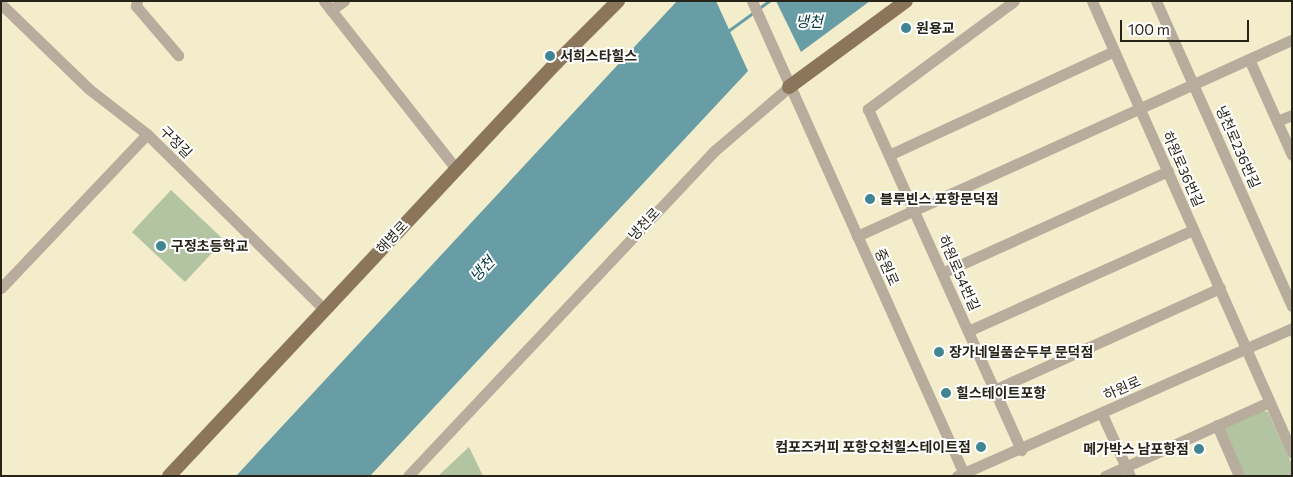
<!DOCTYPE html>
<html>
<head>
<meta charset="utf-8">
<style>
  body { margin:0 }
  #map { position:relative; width:1293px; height:477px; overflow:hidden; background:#f4edcb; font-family:Commissioner,"Noto Sans KR",sans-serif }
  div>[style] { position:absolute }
  .green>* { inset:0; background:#b3c4a2 }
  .water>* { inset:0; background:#689da5 }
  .stream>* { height:2.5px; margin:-1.25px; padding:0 1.25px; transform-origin:1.25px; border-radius:1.25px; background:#689da5 }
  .minor>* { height:11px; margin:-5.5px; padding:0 5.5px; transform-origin:5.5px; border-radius:5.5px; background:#b8ac9d }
  .major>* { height:14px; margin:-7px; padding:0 7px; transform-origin:7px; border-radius:7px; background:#8c765b }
  .dots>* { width:14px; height:14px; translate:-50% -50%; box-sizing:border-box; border:2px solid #fff; border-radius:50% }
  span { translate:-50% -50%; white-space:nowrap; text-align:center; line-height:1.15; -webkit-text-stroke:4px #fff; paint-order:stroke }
  .poi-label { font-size:14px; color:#272518; font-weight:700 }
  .left { translate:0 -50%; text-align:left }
  .right { translate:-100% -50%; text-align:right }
  .street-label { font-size:14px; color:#272518 }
  .water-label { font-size:15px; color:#00363d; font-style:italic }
  .frame { position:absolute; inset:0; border:2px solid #272518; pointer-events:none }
  .scale { position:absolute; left:1120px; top:20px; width:129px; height:22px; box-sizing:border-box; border:2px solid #272518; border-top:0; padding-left:6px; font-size:15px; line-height:18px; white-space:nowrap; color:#272518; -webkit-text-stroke:4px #fff; paint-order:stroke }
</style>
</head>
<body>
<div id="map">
  <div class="green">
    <i style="clip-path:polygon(171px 190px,224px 240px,185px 282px,132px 232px)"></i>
    <i style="clip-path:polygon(1261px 410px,1268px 412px,1292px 464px,1292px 476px,1241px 476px,1220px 429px)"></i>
    <i style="clip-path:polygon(469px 447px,483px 476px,438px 476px)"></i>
  </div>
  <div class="water">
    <i style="clip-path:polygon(677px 1px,716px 1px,748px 71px,370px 476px,236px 476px)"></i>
    <i style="clip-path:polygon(776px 1px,870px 1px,801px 52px)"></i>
  </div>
  <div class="stream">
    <i style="left:758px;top:9px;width:14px;rotate:-36deg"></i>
    <i style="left:728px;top:31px;width:32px;rotate:-36deg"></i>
  </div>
  <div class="minor">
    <i style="left:137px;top:1px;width:5px;rotate:101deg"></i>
    <i style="left:136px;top:6px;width:65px;rotate:49.4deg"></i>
    <i style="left:324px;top:1px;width:214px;rotate:51.8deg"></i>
    <i style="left:752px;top:1px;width:521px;rotate:65.85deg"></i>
    <i style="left:1014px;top:1px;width:182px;rotate:143.5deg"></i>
    <i style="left:868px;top:109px;width:374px;rotate:65.8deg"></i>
    <i style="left:1092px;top:1px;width:494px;rotate:66.1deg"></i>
    <i style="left:1156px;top:1px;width:334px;rotate:66deg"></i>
    <i style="left:1px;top:4px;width:122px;rotate:44deg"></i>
    <i style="left:89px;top:89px;width:73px;rotate:37.8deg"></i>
    <i style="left:147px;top:134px;width:249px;rotate:44.7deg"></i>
    <i style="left:331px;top:10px;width:16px;rotate:-35deg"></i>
    <i style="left:1249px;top:59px;width:105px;rotate:65.9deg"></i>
    <i style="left:1277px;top:121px;width:16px;rotate:-22deg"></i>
    <i style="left:889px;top:155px;width:248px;rotate:-24.8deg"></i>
    <i style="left:857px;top:236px;width:477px;rotate:-24.3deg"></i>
    <i style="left:942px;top:273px;width:248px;rotate:-24.3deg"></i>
    <i style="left:1px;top:288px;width:212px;rotate:-46.5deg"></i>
    <i style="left:968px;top:331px;width:247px;rotate:-24.2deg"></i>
    <i style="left:994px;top:390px;width:248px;rotate:-24.3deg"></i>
    <i style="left:1102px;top:414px;width:68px;rotate:65.7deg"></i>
    <i style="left:1217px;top:425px;width:56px;rotate:66.7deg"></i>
    <i style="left:408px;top:476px;width:445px;rotate:-46.7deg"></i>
    <i style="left:713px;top:152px;width:100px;rotate:-40.5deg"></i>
    <i style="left:957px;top:476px;width:366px;rotate:-23.8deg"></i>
    <i style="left:1105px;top:476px;width:180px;rotate:-24.3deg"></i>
  </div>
  <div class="major">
    <i style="left:789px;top:87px;width:145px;rotate:-36.3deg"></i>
    <i style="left:169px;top:476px;width:566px;rotate:-46.86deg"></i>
    <i style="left:556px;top:63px;width:88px;rotate:-45deg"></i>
  </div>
  <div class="dots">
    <i style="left:906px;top:28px;background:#408591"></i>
    <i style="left:550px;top:56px;background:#408591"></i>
    <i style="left:870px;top:199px;background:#408591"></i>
    <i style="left:161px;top:246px;background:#408591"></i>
    <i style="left:939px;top:352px;background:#408591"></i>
    <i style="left:946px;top:393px;background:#408591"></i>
    <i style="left:981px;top:447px;background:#408591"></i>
    <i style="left:1199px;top:449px;background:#408591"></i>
  </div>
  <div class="poi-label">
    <span class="left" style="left:916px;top:28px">원용교</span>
    <span class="left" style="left:560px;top:56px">서희스타힐스</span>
    <span class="left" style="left:880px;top:199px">블루빈스 포항문덕점</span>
    <span class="left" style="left:171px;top:246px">구정초등학교</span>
    <span class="left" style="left:949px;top:352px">장가네일품순두부 문덕점</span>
    <span class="left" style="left:956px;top:393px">힐스테이트포항</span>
    <span class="right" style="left:971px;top:447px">컴포즈커피 포항오천힐스테이트점</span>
    <span class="right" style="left:1189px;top:449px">메가박스 남포항점</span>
  </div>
  <div class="street-label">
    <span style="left:176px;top:142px;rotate:45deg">구정길</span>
    <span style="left:1238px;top:147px;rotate:66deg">냉천로236번길</span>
    <span style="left:1183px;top:169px;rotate:66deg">하원로36번길</span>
    <span style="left:644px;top:224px;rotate:-47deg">냉천로</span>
    <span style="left:392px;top:237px;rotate:-47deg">해병로</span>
    <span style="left:887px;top:267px;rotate:66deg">중원로</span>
    <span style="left:959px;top:273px;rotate:66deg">하원로54번길</span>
    <span style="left:1122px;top:388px;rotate:-24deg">하원로</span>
  </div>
  <div class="water-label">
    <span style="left:809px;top:22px">냉천</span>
    <span style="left:482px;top:269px;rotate:-47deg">냉천</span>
  </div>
  <div class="frame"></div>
  <div class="scale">100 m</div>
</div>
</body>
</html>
